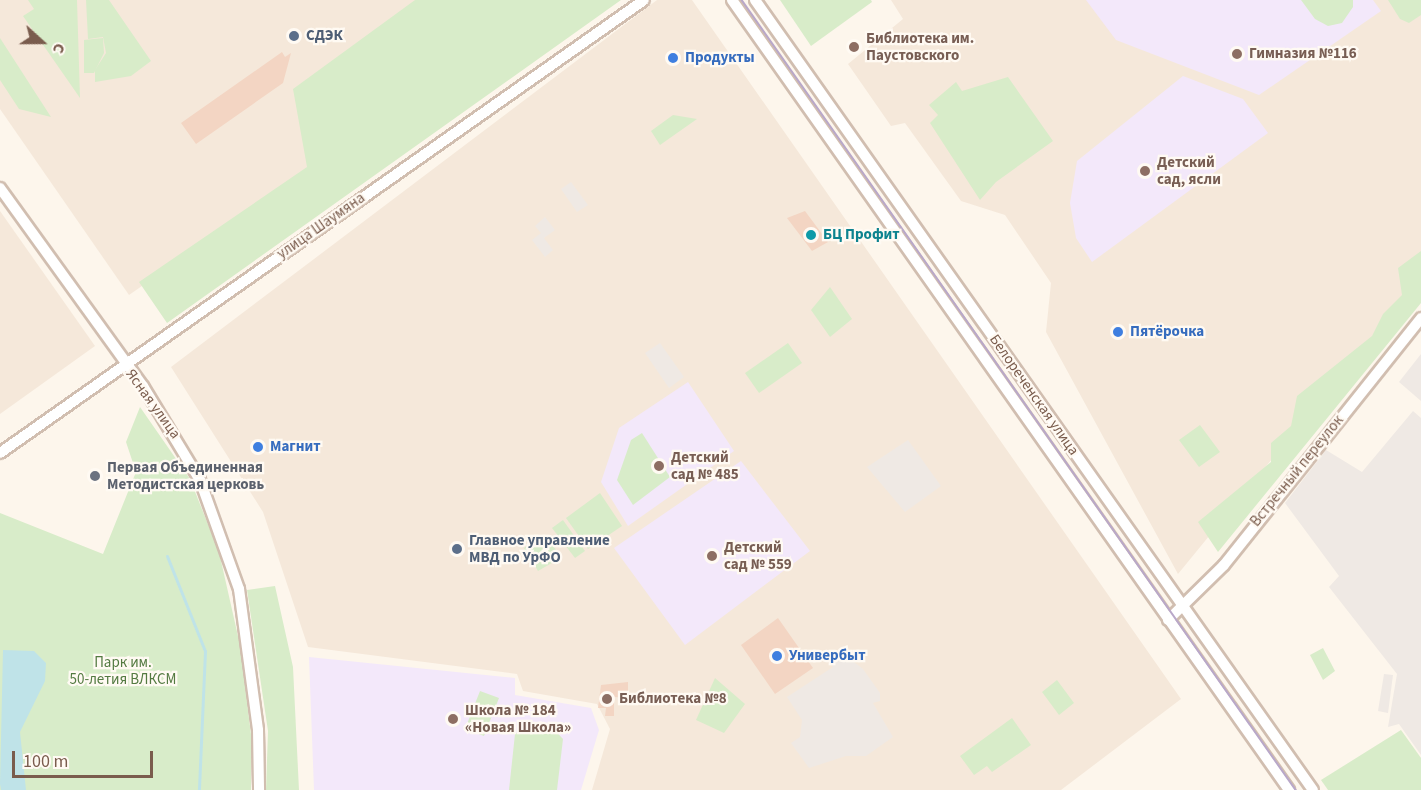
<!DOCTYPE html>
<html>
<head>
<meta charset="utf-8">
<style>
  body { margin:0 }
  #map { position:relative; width:1421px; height:790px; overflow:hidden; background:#fdf6ec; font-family:"Source Sans 3",sans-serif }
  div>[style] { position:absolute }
  .residential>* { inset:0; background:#f5e8da }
  .industrial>* { inset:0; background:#efe9e4 }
  .education>* { inset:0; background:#f3e8fa }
  .green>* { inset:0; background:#d8ecc9 }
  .water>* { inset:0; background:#bfe3e8 }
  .stream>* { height:3px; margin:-1.5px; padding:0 1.5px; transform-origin:1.5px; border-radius:1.5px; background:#bfe3e8 }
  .building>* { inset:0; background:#f3d5c3 }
  .roads { filter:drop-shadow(2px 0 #d1beb0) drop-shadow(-2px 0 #d1beb0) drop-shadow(0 2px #d1beb0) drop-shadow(0 -2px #d1beb0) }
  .minor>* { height:10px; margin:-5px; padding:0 5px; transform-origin:5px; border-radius:5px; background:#fff }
  .tram>* { height:1.5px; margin:-0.75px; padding:0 0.75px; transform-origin:0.75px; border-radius:0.75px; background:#b9a8c9 }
  .dots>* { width:16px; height:16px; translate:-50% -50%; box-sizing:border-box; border:3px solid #fffaf3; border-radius:50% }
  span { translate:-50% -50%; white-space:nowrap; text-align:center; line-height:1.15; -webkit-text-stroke:4.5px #fffaf3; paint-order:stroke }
  .service-label { font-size:15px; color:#4e5e75; font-weight:700 }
  .left { translate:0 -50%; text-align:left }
  .education-label { font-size:15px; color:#785e54; font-weight:700 }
  .shop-label { font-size:15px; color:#366cbe; font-weight:700 }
  .street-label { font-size:15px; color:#7a5c4d }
  .culture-label { font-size:15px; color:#0d838f; font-weight:700 }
  .worship-label { font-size:15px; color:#5b616d; font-weight:700 }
  .park-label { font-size:15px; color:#537a41 }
  .north { position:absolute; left:12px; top:12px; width:60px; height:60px; -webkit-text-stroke:4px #fffaf3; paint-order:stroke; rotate:111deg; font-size:16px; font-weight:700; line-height:24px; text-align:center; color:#7a5c4d }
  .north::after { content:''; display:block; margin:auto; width:21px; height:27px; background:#7a5c4d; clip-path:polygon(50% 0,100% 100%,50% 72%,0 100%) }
  .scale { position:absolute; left:12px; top:751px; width:141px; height:27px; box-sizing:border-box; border:3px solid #7a5c4d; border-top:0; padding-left:8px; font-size:18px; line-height:21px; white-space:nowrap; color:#7a5c4d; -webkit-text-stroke:4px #fffaf3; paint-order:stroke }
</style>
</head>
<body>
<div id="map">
  <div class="residential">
    <i style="clip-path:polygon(0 0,553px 0,129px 295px,0 109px)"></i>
    <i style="clip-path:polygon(657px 0,692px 0,1181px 699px,1061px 790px,592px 790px,610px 729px,597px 704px,523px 691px,517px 674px,308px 647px,263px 512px,171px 367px)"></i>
    <i style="clip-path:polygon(891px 0,1421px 0,1421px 277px,1178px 574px,1046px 332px,1051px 283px,1005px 215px,961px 201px,905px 123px,891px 126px,848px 64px,903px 19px)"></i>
    <i style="clip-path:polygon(0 211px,95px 346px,0 414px)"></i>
  </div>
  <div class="industrial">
    <i style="clip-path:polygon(571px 182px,588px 205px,577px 212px,561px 189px)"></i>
    <i style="clip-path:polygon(545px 217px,555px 230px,544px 238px,553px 250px,545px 257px,532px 240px,541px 233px,535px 226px)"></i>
    <i style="clip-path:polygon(660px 343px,684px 377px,669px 388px,645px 353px)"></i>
    <i style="clip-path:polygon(1421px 354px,1421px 401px,1399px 382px)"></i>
    <i style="clip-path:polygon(1413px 411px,1421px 418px,1421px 755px,1399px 724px,1388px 727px,1397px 674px,1329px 587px,1339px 576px,1285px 503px,1326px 450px,1362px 472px)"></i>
    <i style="clip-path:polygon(908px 440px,941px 486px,905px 512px,867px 467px)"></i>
    <i style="clip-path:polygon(842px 653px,863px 669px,880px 693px,880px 701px,873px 703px,893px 737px,866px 756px,846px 756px,809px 768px,791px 743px,800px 737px,802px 720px,787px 697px,833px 667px,830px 661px)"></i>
    <i style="clip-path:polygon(1384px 674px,1393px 675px,1388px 713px,1378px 711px)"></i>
  </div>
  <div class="education">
    <i style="clip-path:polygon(1086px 0,1373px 0,1381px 11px,1259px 95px,1116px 40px)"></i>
    <i style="clip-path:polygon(1183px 76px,1243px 99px,1268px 133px,1092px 262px,1076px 238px,1070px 203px,1077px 161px)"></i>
    <i style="clip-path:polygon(688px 382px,734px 451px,628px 526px,601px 482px,619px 428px)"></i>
    <i style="clip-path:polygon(741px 461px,810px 551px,685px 645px,614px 548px)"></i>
    <i style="clip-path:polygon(309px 657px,515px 678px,515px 695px,591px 708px,599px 730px,581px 790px,314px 790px)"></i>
  </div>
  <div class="green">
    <i style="clip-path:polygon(28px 0,77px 0,80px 98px,23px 16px,34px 9px)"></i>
    <i style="clip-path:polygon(86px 0,109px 0,151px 61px,131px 76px,95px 82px,95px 70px,106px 53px,103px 37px,88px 39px)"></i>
    <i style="clip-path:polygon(415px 0,621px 0,167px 323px,139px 282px,307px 167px,293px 89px)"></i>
    <i style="clip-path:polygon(780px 0,871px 0,872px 2px,811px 46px)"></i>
    <i style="clip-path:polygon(1301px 0,1353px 0,1353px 7px,1342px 23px,1328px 26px,1315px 19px)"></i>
    <i style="clip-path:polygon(1388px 0,1421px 0,1421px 15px,1409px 23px,1400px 19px)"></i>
    <i style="clip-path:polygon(0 38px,51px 117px,19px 109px,0 80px)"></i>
    <i style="clip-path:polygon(103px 38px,104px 53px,94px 73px,84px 73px,84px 40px)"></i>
    <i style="clip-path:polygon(1008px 77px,1053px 141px,996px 182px,980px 200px,930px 123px,938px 115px,929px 105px,956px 82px,962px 91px)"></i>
    <i style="clip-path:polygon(673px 115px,697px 119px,660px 145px,651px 131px)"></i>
    <i style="clip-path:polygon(1421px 251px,1421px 303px,1218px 552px,1198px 522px,1271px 462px,1271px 443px,1291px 426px,1297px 396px,1372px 336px,1383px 314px,1402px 295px,1398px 268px)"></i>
    <i style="clip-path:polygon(830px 287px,852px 319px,830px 337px,811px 310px)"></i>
    <i style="clip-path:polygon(788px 343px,802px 363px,759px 393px,745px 373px)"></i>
    <i style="clip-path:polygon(140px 407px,190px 479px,219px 552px,240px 645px,251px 734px,251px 790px,0 790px,0 513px,103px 554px,136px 472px,126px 442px)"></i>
    <i style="clip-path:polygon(1200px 425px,1220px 452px,1199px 467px,1179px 440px)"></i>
    <i style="clip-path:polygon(642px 433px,670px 477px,633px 505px,617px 480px,631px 440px)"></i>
    <i style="clip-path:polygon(600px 493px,622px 526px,588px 549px,566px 518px)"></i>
    <i style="clip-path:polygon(563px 520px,585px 551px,575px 558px,552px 528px)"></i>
    <i style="clip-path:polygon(544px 535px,562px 557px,538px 571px,524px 548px)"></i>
    <i style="clip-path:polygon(275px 586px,293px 667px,299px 790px,266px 790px,268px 731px,247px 590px)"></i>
    <i style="clip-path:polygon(1323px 648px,1335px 671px,1323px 680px,1310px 655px)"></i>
    <i style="clip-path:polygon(715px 678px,745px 704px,724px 733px,696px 720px)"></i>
    <i style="clip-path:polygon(1057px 680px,1074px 703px,1059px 715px,1042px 692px)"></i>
    <i style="clip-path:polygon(480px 691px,499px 698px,484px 736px,465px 729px)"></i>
    <i style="clip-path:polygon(1012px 718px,1031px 745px,992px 772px,987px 766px,974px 775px,960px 756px)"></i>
    <i style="clip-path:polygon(533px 722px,550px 725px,563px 739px,557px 790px,509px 790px,515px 734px)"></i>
    <i style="clip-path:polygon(1401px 730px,1421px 758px,1421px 790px,1328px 790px,1321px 780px)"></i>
  </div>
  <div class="water">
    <i style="clip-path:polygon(3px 650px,34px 651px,46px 663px,45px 681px,20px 732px,26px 790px,1px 790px,0 784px)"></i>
  </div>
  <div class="stream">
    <i style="left:167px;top:556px;width:102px;rotate:68.2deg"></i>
    <i style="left:205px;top:651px;width:139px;rotate:92.5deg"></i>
  </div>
  <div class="building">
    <i style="clip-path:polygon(282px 52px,285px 57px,291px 53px,283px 83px,196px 144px,181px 123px)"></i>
    <i style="clip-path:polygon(805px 211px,828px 242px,812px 251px,787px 218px)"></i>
    <i style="clip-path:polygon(778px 618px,813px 668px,775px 694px,741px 645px)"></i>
    <i style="clip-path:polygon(628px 682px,628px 698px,614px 697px,614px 716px,605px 716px,606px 708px,598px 708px,601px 685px)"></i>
  </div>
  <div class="roads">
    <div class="minor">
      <i style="left:732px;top:0;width:967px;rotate:54.81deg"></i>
      <i style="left:755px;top:0;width:967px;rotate:54.77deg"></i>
      <i style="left:0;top:188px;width:244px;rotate:54.2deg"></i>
      <i style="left:143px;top:386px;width:110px;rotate:58.8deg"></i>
      <i style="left:200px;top:480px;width:116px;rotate:70.3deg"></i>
      <i style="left:239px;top:589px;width:142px;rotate:82.3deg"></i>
      <i style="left:258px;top:730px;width:60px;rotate:89deg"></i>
      <i style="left:0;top:453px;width:787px;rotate:-35.12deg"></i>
      <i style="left:1168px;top:620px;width:78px;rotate:-44.5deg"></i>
      <i style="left:1224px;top:565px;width:316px;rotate:-51.4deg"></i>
    </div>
  </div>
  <div class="tram">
    <i style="left:742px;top:0;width:965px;rotate:54.96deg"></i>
  </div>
  <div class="dots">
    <i style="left:294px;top:36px;background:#5c6f8a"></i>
    <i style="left:854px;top:47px;background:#8d6e63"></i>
    <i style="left:1237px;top:54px;background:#8d6e63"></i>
    <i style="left:673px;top:58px;background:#3f7fe0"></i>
    <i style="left:1145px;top:171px;background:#8d6e63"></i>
    <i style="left:811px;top:235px;background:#0f9aa8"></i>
    <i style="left:1118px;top:332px;background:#3f7fe0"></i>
    <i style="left:258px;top:447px;background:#3f7fe0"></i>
    <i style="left:659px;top:466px;background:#8d6e63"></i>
    <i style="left:95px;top:476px;background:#6b7280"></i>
    <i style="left:457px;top:549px;background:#5c6f8a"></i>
    <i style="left:712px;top:556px;background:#8d6e63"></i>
    <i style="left:777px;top:656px;background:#3f7fe0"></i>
    <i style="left:607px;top:699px;background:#8d6e63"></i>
    <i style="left:453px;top:719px;background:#8d6e63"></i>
  </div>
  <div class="service-label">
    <span class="left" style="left:306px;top:36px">СДЭК</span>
    <span class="left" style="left:469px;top:549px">Главное управление<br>МВД по УрФО</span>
  </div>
  <div class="education-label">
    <span class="left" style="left:866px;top:47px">Библиотека им.<br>Паустовского</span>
    <span class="left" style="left:1249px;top:54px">Гимназия №116</span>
    <span class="left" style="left:1157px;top:171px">Детский<br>сад, ясли</span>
    <span class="left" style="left:671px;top:466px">Детский<br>сад № 485</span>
    <span class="left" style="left:724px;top:556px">Детский<br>сад № 559</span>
    <span class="left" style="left:619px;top:699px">Библиотека №8</span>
    <span class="left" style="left:465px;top:719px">Школа № 184<br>«Новая Школа»</span>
  </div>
  <div class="shop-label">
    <span class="left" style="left:685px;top:58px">Продукты</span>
    <span class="left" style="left:1130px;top:332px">Пятёрочка</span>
    <span class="left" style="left:270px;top:447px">Магнит</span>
    <span class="left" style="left:789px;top:656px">Универбыт</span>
  </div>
  <div class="street-label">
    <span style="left:321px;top:226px;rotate:-35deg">улица Шаумяна</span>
    <span style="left:1034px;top:395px;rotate:55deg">Белореченская улица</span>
    <span style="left:153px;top:404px;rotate:54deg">Ясная улица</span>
    <span style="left:1297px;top:471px;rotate:-51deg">Встречный переулок</span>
  </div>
  <div class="culture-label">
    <span class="left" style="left:823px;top:235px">БЦ Профит</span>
  </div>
  <div class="worship-label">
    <span class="left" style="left:107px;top:476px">Первая Объединенная<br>Методистская церковь</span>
  </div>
  <div class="park-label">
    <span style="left:123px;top:671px">Парк им.<br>50-летия ВЛКСМ</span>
  </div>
  <div class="north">С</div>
  <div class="scale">100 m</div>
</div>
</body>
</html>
